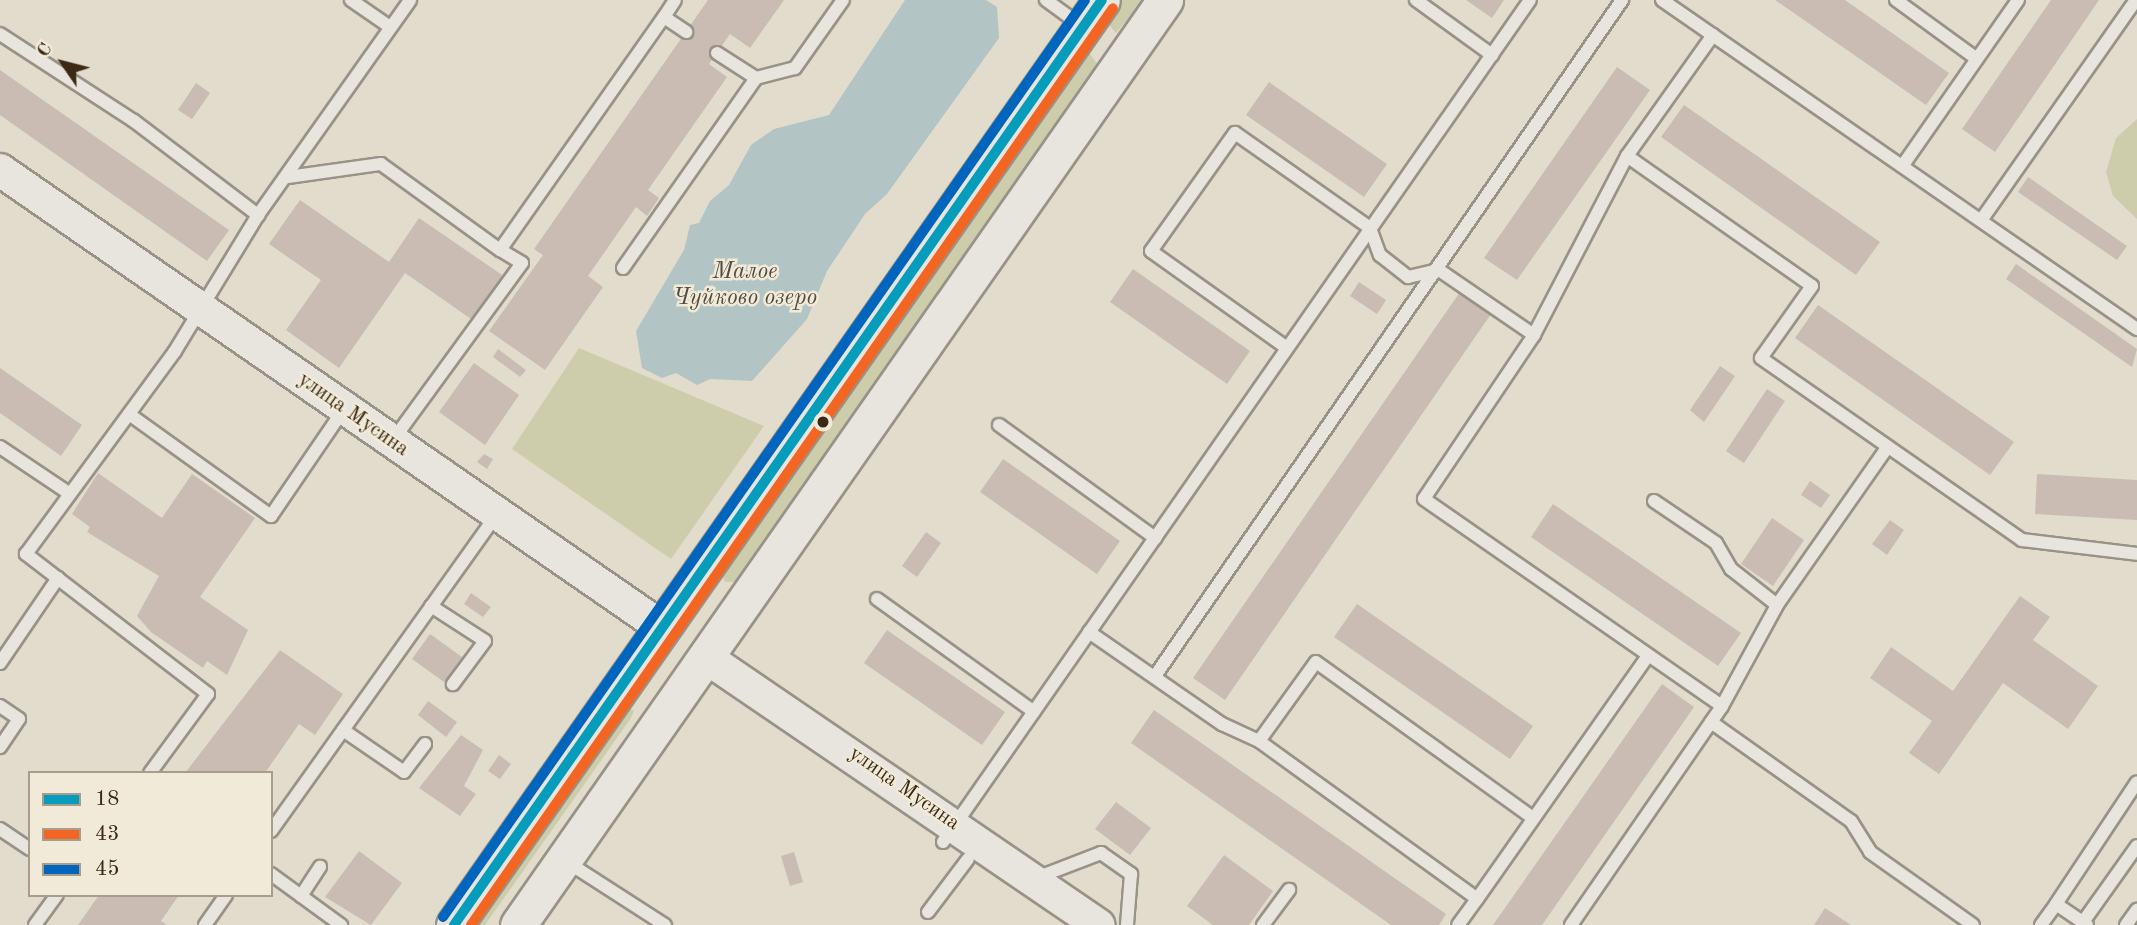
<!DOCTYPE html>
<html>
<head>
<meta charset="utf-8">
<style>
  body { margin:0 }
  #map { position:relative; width:2137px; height:925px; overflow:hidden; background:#e2dccd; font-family:"Old Standard TT",serif }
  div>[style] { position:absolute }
  .green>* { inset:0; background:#cecdab }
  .water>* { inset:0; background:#b2c4c3 }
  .building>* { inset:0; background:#cabcb3 }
  .roads { filter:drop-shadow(2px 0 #989287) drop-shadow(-2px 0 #989287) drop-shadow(0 2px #989287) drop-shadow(0 -2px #989287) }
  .service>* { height:12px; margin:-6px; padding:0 6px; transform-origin:6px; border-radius:6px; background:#e8e5de }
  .tertiary>* { height:32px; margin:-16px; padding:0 16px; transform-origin:16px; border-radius:16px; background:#e8e5de }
  .secondary>* { height:35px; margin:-17.5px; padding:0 17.5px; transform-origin:17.5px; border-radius:17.5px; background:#e8e5de }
  .bus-1>* { height:10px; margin:-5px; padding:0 5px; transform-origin:5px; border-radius:5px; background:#069cbc }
  .bus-2>* { height:10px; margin:-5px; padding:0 5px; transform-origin:5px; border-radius:5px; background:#f26522 }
  .bus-3>* { height:10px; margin:-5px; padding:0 5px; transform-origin:5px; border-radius:5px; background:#0065bd }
  .dots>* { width:19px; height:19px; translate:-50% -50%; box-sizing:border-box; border:4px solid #f1ead9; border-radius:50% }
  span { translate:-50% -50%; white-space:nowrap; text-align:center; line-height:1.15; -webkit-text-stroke:5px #f1ead9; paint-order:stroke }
  .street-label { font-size:21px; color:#3b2815 }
  .water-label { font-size:23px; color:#544c40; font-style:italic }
  .legend { position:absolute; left:28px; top:771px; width:245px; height:126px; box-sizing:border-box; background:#f1ead9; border:2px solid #a89c8b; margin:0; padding:9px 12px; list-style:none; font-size:21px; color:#3b2815 }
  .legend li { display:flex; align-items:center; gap:14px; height:35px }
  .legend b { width:35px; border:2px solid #a89c8b }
  .north { position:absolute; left:28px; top:28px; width:70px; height:70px; -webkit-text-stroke:5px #f1ead9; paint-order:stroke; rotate:305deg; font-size:19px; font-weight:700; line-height:28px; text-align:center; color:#3b2815 }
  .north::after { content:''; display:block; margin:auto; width:24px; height:32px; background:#3b2815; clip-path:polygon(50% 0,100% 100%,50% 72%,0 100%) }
</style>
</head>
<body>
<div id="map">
  <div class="green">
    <i style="clip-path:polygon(1119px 0,1144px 0,1116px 33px,1105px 20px)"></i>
    <i style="clip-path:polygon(1087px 50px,1098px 65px,737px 582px,725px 582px,720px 570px)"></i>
    <i style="clip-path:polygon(2137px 119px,2137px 219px,2113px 196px,2106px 172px,2116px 138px)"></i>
    <i style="clip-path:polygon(579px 348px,764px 426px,671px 559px,512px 449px)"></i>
    <i style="clip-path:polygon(626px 706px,634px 711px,631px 718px,485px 925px,471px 925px)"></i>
  </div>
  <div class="water">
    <i style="clip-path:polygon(905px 0,986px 0,997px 7px,999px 38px,887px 194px,865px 214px,827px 271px,807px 319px,752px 381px,710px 379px,697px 385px,676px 373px,662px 378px,642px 368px,636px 331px,684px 250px,690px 225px,699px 223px,710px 201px,729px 185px,751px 145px,774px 129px,829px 115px)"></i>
  </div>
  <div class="building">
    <i style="clip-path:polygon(708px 0,784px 0,750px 48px,730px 34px,709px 64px,727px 77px,648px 190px,659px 198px,647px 216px,636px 207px,588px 276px,603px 287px,545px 370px,489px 331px,543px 255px,534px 249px)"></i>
    <i style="clip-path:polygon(1466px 0,1504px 0,1492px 18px)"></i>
    <i style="clip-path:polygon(1775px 0,1845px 0,1949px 73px,1926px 105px)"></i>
    <i style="clip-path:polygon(2051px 0,2099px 0,1995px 152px,1962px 129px)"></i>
    <i style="clip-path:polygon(1617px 67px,1650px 90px,1517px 280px,1484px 258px)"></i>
    <i style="clip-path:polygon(0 70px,229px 230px,207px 261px,0 115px)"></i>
    <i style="clip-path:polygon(1269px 82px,1387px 164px,1364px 197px,1246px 115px)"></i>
    <i style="clip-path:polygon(196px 83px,210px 93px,192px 119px,178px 110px)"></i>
    <i style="clip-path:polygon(1684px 105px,1880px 242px,1856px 275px,1661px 137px)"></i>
    <i style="clip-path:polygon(2028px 177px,2127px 246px,2117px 260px,2018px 192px)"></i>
    <i style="clip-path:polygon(300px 200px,389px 262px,419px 218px,505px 277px,474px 321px,405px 273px,339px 368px,286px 330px,321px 280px,269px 244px)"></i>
    <i style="clip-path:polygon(2016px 264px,2137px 349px,2132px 367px,2006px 279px)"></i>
    <i style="clip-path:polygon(1133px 269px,1250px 351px,1227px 384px,1110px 302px)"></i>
    <i style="clip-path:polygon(1359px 282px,1386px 300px,1377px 314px,1350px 296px)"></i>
    <i style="clip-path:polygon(1460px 292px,1491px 314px,1225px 700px,1193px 678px)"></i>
    <i style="clip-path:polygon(1818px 305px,2014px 442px,1990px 475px,1795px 338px)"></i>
    <i style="clip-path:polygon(498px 349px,526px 370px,520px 377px,493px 357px)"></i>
    <i style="clip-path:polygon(474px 363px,519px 395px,485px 445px,439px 412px)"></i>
    <i style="clip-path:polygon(1720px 366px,1735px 376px,1704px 422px,1690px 410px)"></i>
    <i style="clip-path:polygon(0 368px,82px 425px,61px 456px,0 413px)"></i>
    <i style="clip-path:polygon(1767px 389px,1785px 401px,1744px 463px,1726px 451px)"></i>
    <i style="clip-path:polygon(484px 454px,493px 459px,487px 469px,477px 462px)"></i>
    <i style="clip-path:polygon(1003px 459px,1120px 541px,1097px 574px,980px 492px)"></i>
    <i style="clip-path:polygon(98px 473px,162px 518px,192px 474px,255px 518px,200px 597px,248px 630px,227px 675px,207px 661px,203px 668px,151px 632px,137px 616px,159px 576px,87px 532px,90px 527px,72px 514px)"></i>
    <i style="clip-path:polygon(2037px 474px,2137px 480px,2137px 520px,2035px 514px)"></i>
    <i style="clip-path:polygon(1810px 481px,1830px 495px,1821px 508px,1801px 495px)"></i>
    <i style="clip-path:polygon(1553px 504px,1741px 633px,1718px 666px,1531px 537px)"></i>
    <i style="clip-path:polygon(1772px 518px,1804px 540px,1773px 586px,1741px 564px)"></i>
    <i style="clip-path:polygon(1890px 520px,1904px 530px,1887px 555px,1872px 544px)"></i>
    <i style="clip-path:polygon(926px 532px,941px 543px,917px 577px,902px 566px)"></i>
    <i style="clip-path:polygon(471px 593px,491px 607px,483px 617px,464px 604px)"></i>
    <i style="clip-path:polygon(2020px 596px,2050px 617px,2033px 640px,2098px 686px,2068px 729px,2003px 683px,1939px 774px,1909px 753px,1932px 721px,1870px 678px,1891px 647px,1953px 691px)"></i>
    <i style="clip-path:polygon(1357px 604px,1533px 726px,1510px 759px,1334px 637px)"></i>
    <i style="clip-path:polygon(887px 630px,1005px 712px,982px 745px,864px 663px)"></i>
    <i style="clip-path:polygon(430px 634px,462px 657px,444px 682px,412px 659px)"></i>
    <i style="clip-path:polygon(280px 650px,343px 694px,315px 735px,299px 724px,265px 773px,185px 773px)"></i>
    <i style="clip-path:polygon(1662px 684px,1694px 707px,1542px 925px,1493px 925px)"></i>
    <i style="clip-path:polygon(428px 701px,457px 722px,446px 737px,418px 715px)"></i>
    <i style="clip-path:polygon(1154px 710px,1446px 914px,1439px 925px,1391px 925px,1131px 743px)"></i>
    <i style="clip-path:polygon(461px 735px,483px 750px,464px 786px,476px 794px,460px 816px,419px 788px)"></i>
    <i style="clip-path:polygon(499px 755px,511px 764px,500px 779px,488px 771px)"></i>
    <i style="clip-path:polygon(1116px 802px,1151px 828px,1130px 855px,1095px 829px)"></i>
    <i style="clip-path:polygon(359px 851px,402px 883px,371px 925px,325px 897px)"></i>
    <i style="clip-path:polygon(794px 852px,803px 882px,790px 886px,781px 856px)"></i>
    <i style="clip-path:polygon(1224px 855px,1273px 891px,1249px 925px,1213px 925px,1187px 906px)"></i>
    <i style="clip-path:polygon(99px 895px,179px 895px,161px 921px,167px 925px,78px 925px)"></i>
    <i style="clip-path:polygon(1825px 908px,1851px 925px,1814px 925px)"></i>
  </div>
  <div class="roads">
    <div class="service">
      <i style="left:351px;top:0;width:47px;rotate:34.7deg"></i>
      <i style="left:1046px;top:0;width:46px;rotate:36.1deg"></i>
      <i style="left:1416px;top:0;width:94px;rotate:35.9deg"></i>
      <i style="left:1662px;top:0;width:578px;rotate:34.71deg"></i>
      <i style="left:1896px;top:0;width:100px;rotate:36.1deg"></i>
      <i style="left:664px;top:17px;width:20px;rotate:-57deg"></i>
      <i style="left:0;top:34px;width:160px;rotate:33deg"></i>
      <i style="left:134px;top:121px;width:156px;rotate:37.2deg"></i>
      <i style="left:1713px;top:35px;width:148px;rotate:125.4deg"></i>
      <i style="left:1627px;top:156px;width:226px;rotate:35.1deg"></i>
      <i style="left:1812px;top:286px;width:88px;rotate:125.3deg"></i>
      <i style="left:1761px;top:358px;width:318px;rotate:34.9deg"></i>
      <i style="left:2022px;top:540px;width:116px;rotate:6.9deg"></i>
      <i style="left:717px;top:53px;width:46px;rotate:32.7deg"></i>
      <i style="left:1627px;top:156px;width:202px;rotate:117.5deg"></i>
      <i style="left:1534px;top:335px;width:197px;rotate:123.9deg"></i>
      <i style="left:1424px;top:499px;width:363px;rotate:34.8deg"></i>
      <i style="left:1903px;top:165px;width:201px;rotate:-55.1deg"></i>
      <i style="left:288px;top:177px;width:94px;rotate:-8deg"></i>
      <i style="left:381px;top:164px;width:147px;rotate:35.9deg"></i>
      <i style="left:500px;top:250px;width:285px;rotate:-54.9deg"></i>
      <i style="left:664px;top:17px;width:27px;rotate:34deg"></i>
      <i style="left:1982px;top:219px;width:268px;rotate:-54.9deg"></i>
      <i style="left:623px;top:268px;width:232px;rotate:-55deg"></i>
      <i style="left:756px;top:78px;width:40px;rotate:-14.4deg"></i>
      <i style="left:795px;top:68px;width:83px;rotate:-54.8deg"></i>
      <i style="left:1287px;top:348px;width:167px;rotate:-144.5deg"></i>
      <i style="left:1151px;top:251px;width:145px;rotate:-54.6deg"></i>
      <i style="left:1235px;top:133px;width:165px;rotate:35.1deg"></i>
      <i style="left:1370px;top:228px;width:29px;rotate:70deg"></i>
      <i style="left:1380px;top:255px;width:36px;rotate:38deg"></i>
      <i style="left:1408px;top:277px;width:32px;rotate:-13deg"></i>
      <i style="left:1439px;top:270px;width:115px;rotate:34.4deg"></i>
      <i style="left:129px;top:414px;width:175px;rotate:35.7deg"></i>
      <i style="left:271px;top:516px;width:130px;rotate:-55.7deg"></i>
      <i style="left:999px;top:425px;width:193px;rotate:35.9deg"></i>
      <i style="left:393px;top:440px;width:219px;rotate:-53.9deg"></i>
      <i style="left:522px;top:263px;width:26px;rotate:-149deg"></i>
      <i style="left:0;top:447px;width:84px;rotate:33.9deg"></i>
      <i style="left:1654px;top:501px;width:75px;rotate:34.1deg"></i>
      <i style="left:1716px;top:543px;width:30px;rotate:60deg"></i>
      <i style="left:1731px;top:569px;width:58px;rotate:38deg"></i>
      <i style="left:877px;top:599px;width:193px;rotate:35.7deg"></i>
      <i style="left:431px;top:606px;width:64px;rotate:32.9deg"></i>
      <i style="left:485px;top:641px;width:54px;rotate:126.7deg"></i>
      <i style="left:1089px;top:632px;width:162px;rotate:34.7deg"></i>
      <i style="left:1222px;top:724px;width:41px;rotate:24.7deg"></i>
      <i style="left:1259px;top:741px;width:269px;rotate:35.9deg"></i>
      <i style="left:1477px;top:899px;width:32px;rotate:126deg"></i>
      <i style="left:0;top:663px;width:103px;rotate:-55.7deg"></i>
      <i style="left:1155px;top:676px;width:822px;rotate:-55.36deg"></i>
      <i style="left:0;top:706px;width:23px;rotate:34deg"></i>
      <i style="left:19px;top:719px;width:34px;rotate:124deg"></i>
      <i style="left:1711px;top:722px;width:171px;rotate:35.3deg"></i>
      <i style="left:1851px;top:821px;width:36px;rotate:58deg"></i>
      <i style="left:1870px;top:852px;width:126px;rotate:35.3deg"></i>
      <i style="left:343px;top:730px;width:74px;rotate:34.5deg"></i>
      <i style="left:404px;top:772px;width:35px;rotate:-53deg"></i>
      <i style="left:1259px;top:741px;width:97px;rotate:-54.2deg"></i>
      <i style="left:1316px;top:662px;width:267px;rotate:35.7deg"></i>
      <i style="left:150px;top:773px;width:98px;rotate:-53.7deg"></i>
      <i style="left:208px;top:694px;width:230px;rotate:-142.4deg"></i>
      <i style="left:26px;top:554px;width:252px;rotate:-53.7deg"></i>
      <i style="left:175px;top:351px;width:159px;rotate:-58.6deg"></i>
      <i style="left:258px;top:215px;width:263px;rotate:-54.7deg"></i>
      <i style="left:0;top:829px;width:36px;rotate:34deg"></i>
      <i style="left:271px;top:831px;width:388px;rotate:-54.5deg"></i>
      <i style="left:943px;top:842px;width:1026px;rotate:-55.12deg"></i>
      <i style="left:564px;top:860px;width:120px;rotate:32.8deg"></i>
      <i style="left:271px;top:874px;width:87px;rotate:36.1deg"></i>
      <i style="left:1036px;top:878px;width:70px;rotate:-21deg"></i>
      <i style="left:1101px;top:853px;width:37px;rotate:35deg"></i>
      <i style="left:1131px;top:874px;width:51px;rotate:94.5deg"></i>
      <i style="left:301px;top:896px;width:35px;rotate:-57deg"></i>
      <i style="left:1477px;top:899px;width:296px;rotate:-54.9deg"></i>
      <i style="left:928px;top:912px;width:66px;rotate:-53deg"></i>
      <i style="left:2083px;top:922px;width:93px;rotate:-54.6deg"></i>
      <i style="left:35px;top:925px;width:37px;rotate:-54deg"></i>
      <i style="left:205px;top:925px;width:37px;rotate:-55deg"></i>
      <i style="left:1263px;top:925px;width:44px;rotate:-53.4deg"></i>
      <i style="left:1571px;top:925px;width:266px;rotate:-55.4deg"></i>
      <i style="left:1722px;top:706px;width:115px;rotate:-61.4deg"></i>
      <i style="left:1777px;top:605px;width:192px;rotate:-55deg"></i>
      <i style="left:2041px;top:925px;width:26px;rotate:-54deg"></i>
      <i style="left:2087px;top:925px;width:37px;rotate:-146deg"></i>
      <i style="left:2056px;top:904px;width:146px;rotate:-56.4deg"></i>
      <i style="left:2126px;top:925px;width:19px;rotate:-54deg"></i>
    </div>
    <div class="tertiary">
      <i style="left:0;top:170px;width:806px;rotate:34.64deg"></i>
      <i style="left:707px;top:658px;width:474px;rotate:34.3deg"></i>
    </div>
    <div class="secondary">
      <i style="left:454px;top:925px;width:1129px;rotate:-54.99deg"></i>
      <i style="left:518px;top:925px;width:1129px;rotate:-55.03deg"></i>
    </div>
  </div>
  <div class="bus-1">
    <i style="left:454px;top:925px;width:1129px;rotate:-54.99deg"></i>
  </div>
  <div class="bus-2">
    <i style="left:471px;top:925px;width:1119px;rotate:-55deg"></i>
  </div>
  <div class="bus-3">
    <i style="left:443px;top:917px;width:1119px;rotate:-55deg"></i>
  </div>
  <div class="dots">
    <i style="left:823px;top:422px;background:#3b2815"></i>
  </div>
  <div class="street-label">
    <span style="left:353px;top:415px;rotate:35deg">улица Мусина</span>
    <span style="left:904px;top:789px;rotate:35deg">улица Мусина</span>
  </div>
  <div class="water-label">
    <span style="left:745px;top:285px">Малое<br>Чуйково озеро</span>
  </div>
  <ul class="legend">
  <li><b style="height:9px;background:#069cbc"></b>18</li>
  <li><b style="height:9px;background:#f26522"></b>43</li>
  <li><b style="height:9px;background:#0065bd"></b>45</li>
  </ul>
  <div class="north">С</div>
</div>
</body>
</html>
